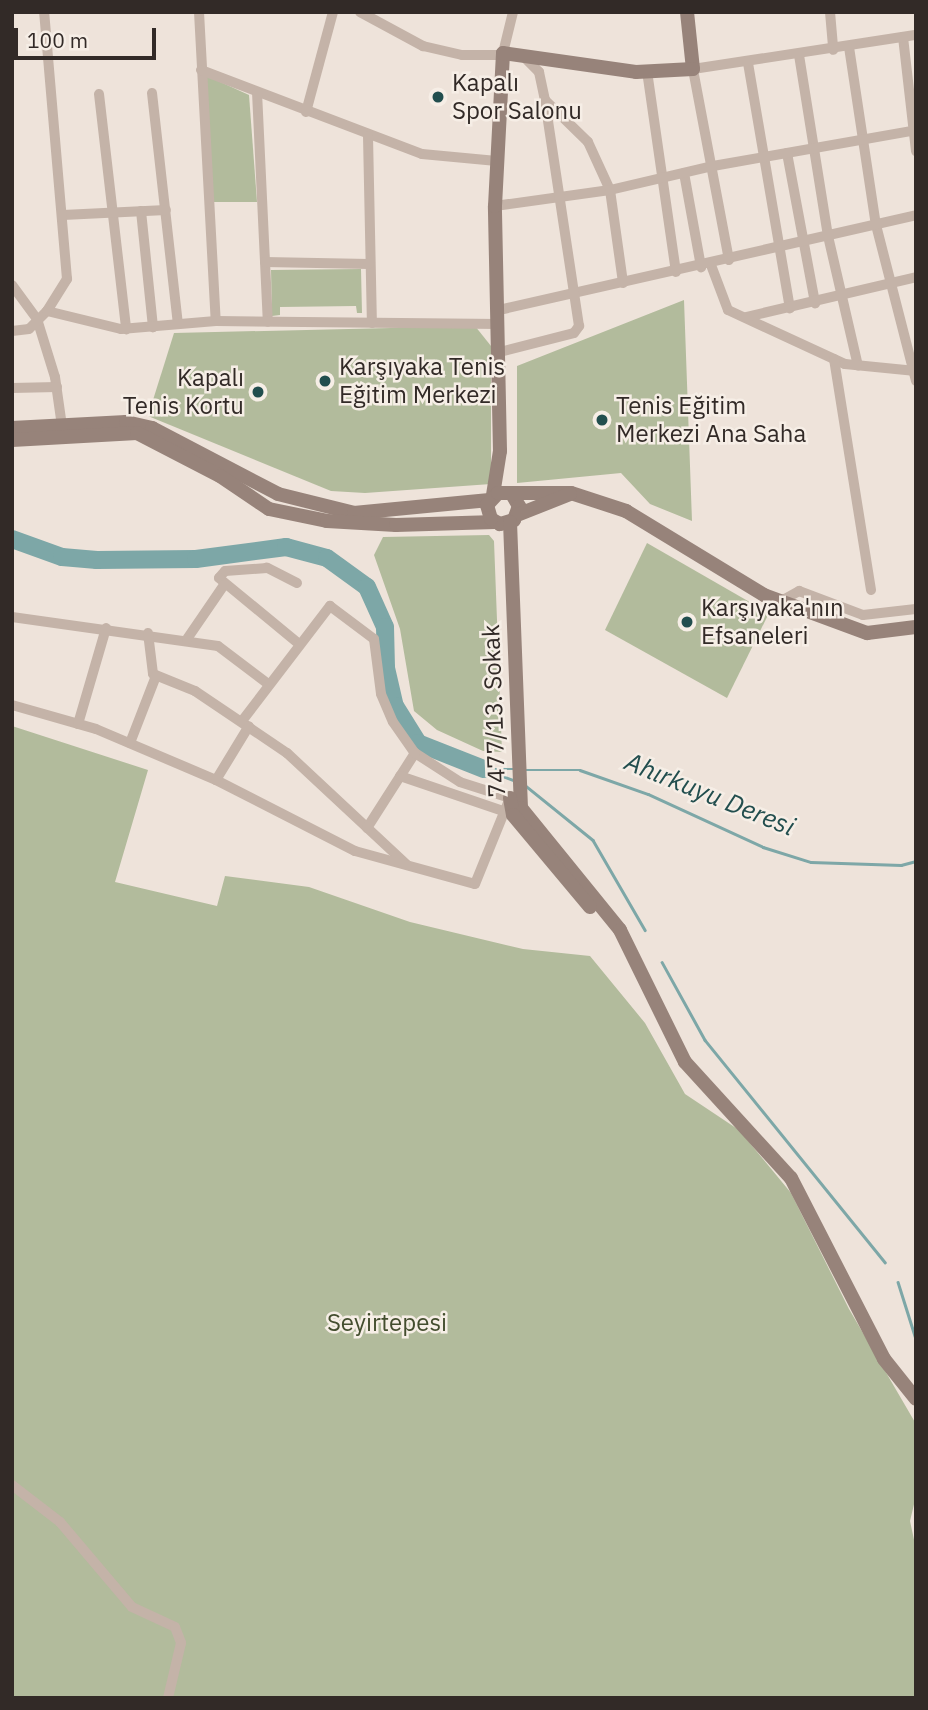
<!DOCTYPE html>
<html>
<head>
<meta charset="utf-8">
<style>
  body { margin:0 }
  #map { position:relative; width:928px; height:1710px; overflow:hidden; background:#eee3da; font-family:"IBM Plex Sans",sans-serif }
  div>[style] { position:absolute }
  .green>* { inset:0; background:#b2bb9c }
  .stream>* { height:2.5px; margin:-1.25px; padding:0 1.25px; transform-origin:1.25px; border-radius:1.25px; background:#7da7a7 }
  .river>* { height:18px; margin:-9px; padding:0 9px; transform-origin:9px; border-radius:9px; background:#7da7a7 }
  .street>* { height:10px; margin:-5px; padding:0 5px; transform-origin:5px; border-radius:5px; background:#c4b3a8 }
  .secondary>* { height:14px; margin:-7px; padding:0 7px; transform-origin:7px; border-radius:7px; background:#97837a }
  .dots>* { width:19px; height:19px; translate:-50% -50%; box-sizing:border-box; border:4px solid #f6eee6; border-radius:50% }
  span { translate:-50% -50%; white-space:nowrap; text-align:center; line-height:1.15; -webkit-text-stroke:5px #f6eee6; paint-order:stroke }
  .poi-label { font-size:24px; color:#322a27 }
  .left { translate:0 -50%; text-align:left }
  .right { translate:-100% -50%; text-align:right }
  .street-label { font-size:24px; color:#322a27 }
  .park-label { font-size:24px; color:#434d2e }
  .water-label { font-size:26px; color:#224e4e; font-style:italic }
  .frame { position:absolute; inset:0; border:14px solid #322a27; pointer-events:none }
  .scale { position:absolute; left:14px; top:28px; width:142px; height:32px; box-sizing:border-box; border:4px solid #322a27; border-top:0; padding-left:9px; font-size:21px; line-height:24px; white-space:nowrap; color:#322a27; -webkit-text-stroke:5px #f6eee6; paint-order:stroke }
</style>
</head>
<body>
<div id="map">
  <div class="green">
    <i style="clip-path:polygon(205px 75px,249px 95px,257px 202px,212px 202px)"></i>
    <i style="clip-path:polygon(361px 269px,362px 313px,357px 313px,356px 306px,280px 307px,280px 315px,272px 316px,271px 270px)"></i>
    <i style="clip-path:polygon(684px 300px,692px 521px,650px 504px,621px 473px,517px 483px,517px 366px)"></i>
    <i style="clip-path:polygon(475px 326px,491px 346px,491px 484px,365px 493px,331px 491px,148px 416px,174px 333px)"></i>
    <i style="clip-path:polygon(489px 535px,494px 541px,502px 752px,483px 751px,437px 730px,414px 711px,400px 629px,374px 555px,383px 537px)"></i>
    <i style="clip-path:polygon(647px 543px,769px 613px,727px 698px,605px 630px)"></i>
    <i style="clip-path:polygon(12px 726px,148px 770px,115px 882px,217px 906px,225px 876px,309px 887px,410px 922px,523px 949px,590px 956px,645px 1023px,685px 1094px,739px 1130px,791px 1193px,849px 1309px,916px 1424px,916px 1496px,910px 1521px,916px 1549px,916px 1698px,12px 1698px)"></i>
  </div>
  <div class="stream">
    <i style="left:484px;top:769px;width:31px"></i>
    <i style="left:487px;top:770px;width:28px;rotate:21deg"></i>
    <i style="left:525px;top:770px;width:55px"></i>
    <i style="left:580px;top:770px;width:72px;rotate:19.4deg"></i>
    <i style="left:648px;top:794px;width:127px;rotate:24.7deg"></i>
    <i style="left:763px;top:847px;width:50px;rotate:17.4deg"></i>
    <i style="left:811px;top:862px;width:90px;rotate:1.9deg"></i>
    <i style="left:901px;top:865px;width:16px;rotate:-15deg"></i>
    <i style="left:526px;top:786px;width:86px;rotate:38.9deg"></i>
    <i style="left:593px;top:840px;width:104px;rotate:60deg"></i>
    <i style="left:662px;top:962px;width:89px;rotate:61.1deg"></i>
    <i style="left:705px;top:1040px;width:286px;rotate:51deg"></i>
    <i style="left:898px;top:1282px;width:60px;rotate:72.5deg"></i>
  </div>
  <div class="river">
    <i style="left:12px;top:539px;width:53px;rotate:19.8deg"></i>
    <i style="left:62px;top:557px;width:35px;rotate:5deg"></i>
    <i style="left:97px;top:560px;width:99px;rotate:-0.6deg"></i>
    <i style="left:196px;top:559px;width:91px;rotate:-7.6deg"></i>
    <i style="left:286px;top:547px;width:42px;rotate:15deg"></i>
    <i style="left:327px;top:558px;width:49px;rotate:35.9deg"></i>
    <i style="left:367px;top:587px;width:44px;rotate:65.8deg"></i>
    <i style="left:385px;top:627px;width:41px;rotate:88.6deg"></i>
    <i style="left:386px;top:668px;width:39px;rotate:77deg"></i>
    <i style="left:395px;top:706px;width:44px;rotate:58.1deg"></i>
    <i style="left:418px;top:743px;width:71px;rotate:21.5deg"></i>
  </div>
  <div class="street">
    <i style="left:199px;top:12px;width:309px;rotate:86.9deg"></i>
    <i style="left:360px;top:12px;width:72px;rotate:28.4deg"></i>
    <i style="left:423px;top:46px;width:40px;rotate:13deg"></i>
    <i style="left:462px;top:55px;width:48px"></i>
    <i style="left:830px;top:12px;width:38px;rotate:85deg"></i>
    <i style="left:903px;top:37px;width:115px;rotate:83.5deg"></i>
    <i style="left:849px;top:47px;width:180px;rotate:81.4deg"></i>
    <i style="left:876px;top:225px;width:161px;rotate:75.6deg"></i>
    <i style="left:503px;top:53px;width:42px;rotate:-76.3deg"></i>
    <i style="left:799px;top:55px;width:183px;rotate:80.9deg"></i>
    <i style="left:828px;top:236px;width:133px;rotate:77deg"></i>
    <i style="left:525px;top:58px;width:20px;rotate:45deg"></i>
    <i style="left:539px;top:72px;width:29px;rotate:78deg"></i>
    <i style="left:545px;top:100px;width:60px;rotate:44.3deg"></i>
    <i style="left:588px;top:142px;width:53px;rotate:65.4deg"></i>
    <i style="left:610px;top:190px;width:94px;rotate:82deg"></i>
    <i style="left:748px;top:63px;width:249px;rotate:80.3deg"></i>
    <i style="left:201px;top:70px;width:236px;rotate:20.8deg"></i>
    <i style="left:422px;top:154px;width:75px;rotate:5.3deg"></i>
    <i style="left:647px;top:71px;width:203px;rotate:81.8deg"></i>
    <i style="left:257px;top:92px;width:230px;rotate:87.3deg"></i>
    <i style="left:152px;top:93px;width:232px;rotate:83.6deg"></i>
    <i style="left:99px;top:94px;width:237px;rotate:83.4deg"></i>
    <i style="left:306px;top:112px;width:104px;rotate:-74.9deg"></i>
    <i style="left:368px;top:136px;width:187px;rotate:88.8deg"></i>
    <i style="left:787px;top:153px;width:153px;rotate:79.4deg"></i>
    <i style="left:684px;top:173px;width:96px;rotate:79.7deg"></i>
    <i style="left:495px;top:206px;width:116px;rotate:-7.9deg"></i>
    <i style="left:610px;top:190px;width:106px;rotate:-13.1deg"></i>
    <i style="left:713px;top:166px;width:202px;rotate:-10deg"></i>
    <i style="left:141px;top:211px;width:117px;rotate:84.1deg"></i>
    <i style="left:63px;top:215px;width:103px;rotate:-2.8deg"></i>
    <i style="left:729px;top:260px;width:194px;rotate:-100.7deg"></i>
    <i style="left:693px;top:69px;width:226px;rotate:-8.7deg"></i>
    <i style="left:265px;top:262px;width:104px;rotate:1.1deg"></i>
    <i style="left:711px;top:265px;width:48px;rotate:69.3deg"></i>
    <i style="left:728px;top:310px;width:129px;rotate:24.8deg"></i>
    <i style="left:845px;top:364px;width:71px;rotate:5.6deg"></i>
    <i style="left:12px;top:285px;width:42px;rotate:53.7deg"></i>
    <i style="left:37px;top:319px;width:61px;rotate:72.8deg"></i>
    <i style="left:55px;top:377px;width:49px;rotate:81.9deg"></i>
    <i style="left:499px;top:310px;width:428px;rotate:-12.8deg"></i>
    <i style="left:47px;top:311px;width:76px;rotate:13.7deg"></i>
    <i style="left:121px;top:329px;width:95px;rotate:-4.8deg"></i>
    <i style="left:216px;top:321px;width:283px;rotate:0.6deg"></i>
    <i style="left:746px;top:317px;width:175px;rotate:-13.2deg"></i>
    <i style="left:12px;top:331px;width:17px;rotate:-7deg"></i>
    <i style="left:29px;top:329px;width:25px;rotate:-45deg"></i>
    <i style="left:47px;top:311px;width:38px;rotate:-58deg"></i>
    <i style="left:67px;top:279px;width:268px;rotate:-94.9deg"></i>
    <i style="left:500px;top:352px;width:76px;rotate:-14.4deg"></i>
    <i style="left:574px;top:333px;width:9px;rotate:-54deg"></i>
    <i style="left:579px;top:326px;width:229px;rotate:-98.6deg"></i>
    <i style="left:834px;top:359px;width:234px;rotate:80.9deg"></i>
    <i style="left:12px;top:388px;width:45px;rotate:-1.3deg"></i>
    <i style="left:297px;top:583px;width:34px;rotate:-153deg"></i>
    <i style="left:267px;top:568px;width:42px;rotate:175.9deg"></i>
    <i style="left:225px;top:571px;width:9px;rotate:131deg"></i>
    <i style="left:219px;top:578px;width:104px;rotate:39.5deg"></i>
    <i style="left:781px;top:601px;width:21px;rotate:-29deg"></i>
    <i style="left:799px;top:591px;width:68px;rotate:20.6deg"></i>
    <i style="left:863px;top:615px;width:53px;rotate:-6.5deg"></i>
    <i style="left:12px;top:617px;width:208px;rotate:8deg"></i>
    <i style="left:218px;top:646px;width:63px;rotate:37.2deg"></i>
    <i style="left:148px;top:633px;width:41px;rotate:83deg"></i>
    <i style="left:153px;top:674px;width:45px;rotate:22deg"></i>
    <i style="left:195px;top:691px;width:111px;rotate:34deg"></i>
    <i style="left:287px;top:753px;width:163px;rotate:43deg"></i>
    <i style="left:187px;top:639px;width:65px;rotate:-55.6deg"></i>
    <i style="left:12px;top:705px;width:87px;rotate:15.9deg"></i>
    <i style="left:96px;top:729px;width:130px;rotate:23deg"></i>
    <i style="left:216px;top:780px;width:156px;rotate:27.1deg"></i>
    <i style="left:355px;top:851px;width:124px;rotate:15.4deg"></i>
    <i style="left:475px;top:884px;width:93px;rotate:-67.9deg"></i>
    <i style="left:510px;top:798px;width:52px;rotate:-162.3deg"></i>
    <i style="left:460px;top:782px;width:54px;rotate:-147.2deg"></i>
    <i style="left:415px;top:753px;width:89px;rotate:122.6deg"></i>
    <i style="left:242px;top:721px;width:145px;rotate:-52.6deg"></i>
    <i style="left:330px;top:606px;width:55px;rotate:36.9deg"></i>
    <i style="left:374px;top:639px;width:55px;rotate:82.7deg"></i>
    <i style="left:381px;top:694px;width:30px;rotate:67deg"></i>
    <i style="left:393px;top:722px;width:38px;rotate:55deg"></i>
    <i style="left:78px;top:724px;width:100px;rotate:-73.7deg"></i>
    <i style="left:130px;top:743px;width:72px;rotate:-68.8deg"></i>
    <i style="left:400px;top:776px;width:112px;rotate:18.8deg"></i>
    <i style="left:216px;top:780px;width:63px;rotate:-58.6deg"></i>
    <i style="left:12px;top:1485px;width:61px;rotate:37.6deg"></i>
    <i style="left:60px;top:1522px;width:111px;rotate:49.7deg"></i>
    <i style="left:132px;top:1607px;width:47px;rotate:24.9deg"></i>
    <i style="left:175px;top:1627px;width:17px;rotate:69deg"></i>
    <i style="left:181px;top:1643px;width:57px;rotate:103.3deg"></i>
  </div>
  <div class="secondary">
    <i style="left:687px;top:12px;width:57px;rotate:84deg"></i>
    <i style="left:12px;top:428px;width:114px;rotate:-3deg"></i>
    <i style="left:126px;top:422px;width:27px;rotate:13deg"></i>
    <i style="left:152px;top:428px;width:142px;rotate:27.6deg"></i>
    <i style="left:278px;top:494px;width:78px;rotate:14deg"></i>
    <i style="left:354px;top:513px;width:136px;rotate:-5.5deg"></i>
    <i style="left:12px;top:440px;width:125px;rotate:-3.2deg"></i>
    <i style="left:137px;top:433px;width:93px;rotate:27.4deg"></i>
    <i style="left:220px;top:476px;width:59px;rotate:34deg"></i>
    <i style="left:269px;top:509px;width:59px;rotate:11.7deg"></i>
    <i style="left:327px;top:521px;width:69px;rotate:3.3deg"></i>
    <i style="left:396px;top:525px;width:99px;rotate:-1.7deg"></i>
    <i style="left:493px;top:495px;width:45px;rotate:-81deg"></i>
    <i style="left:500px;top:451px;width:245px;rotate:-91.2deg"></i>
    <i style="left:495px;top:206px;width:153px;rotate:-87deg"></i>
    <i style="left:503px;top:53px;width:134px;rotate:8.1deg"></i>
    <i style="left:636px;top:72px;width:57px;rotate:-3deg"></i>
    <i style="left:513px;top:496px;width:12px;rotate:59deg"></i>
    <i style="left:519px;top:506px;width:15px;rotate:110deg"></i>
    <i style="left:514px;top:520px;width:15px;rotate:164deg"></i>
    <i style="left:500px;top:524px;width:10px;rotate:-151deg"></i>
    <i style="left:491px;top:519px;width:15px;rotate:-106deg"></i>
    <i style="left:487px;top:505px;width:16px;rotate:-47deg"></i>
    <i style="left:498px;top:493px;width:73px"></i>
    <i style="left:571px;top:493px;width:58px;rotate:18.1deg"></i>
    <i style="left:626px;top:511px;width:162px;rotate:31.3deg"></i>
    <i style="left:764px;top:595px;width:110px;rotate:20.3deg"></i>
    <i style="left:867px;top:633px;width:49px;rotate:-7deg"></i>
    <i style="left:517px;top:515px;width:57px;rotate:-21.6deg"></i>
    <i style="left:510px;top:522px;width:286px;rotate:87.8deg"></i>
    <i style="left:521px;top:808px;width:157px;rotate:50.9deg"></i>
    <i style="left:620px;top:930px;width:147px;rotate:63.8deg"></i>
    <i style="left:685px;top:1062px;width:157px;rotate:47.6deg"></i>
    <i style="left:791px;top:1178px;width:203px;rotate:62.8deg"></i>
    <i style="left:884px;top:1359px;width:51px;rotate:51.3deg"></i>
    <i style="left:510px;top:798px;width:17px;rotate:80deg"></i>
    <i style="left:513px;top:815px;width:120px;rotate:50.1deg"></i>
  </div>
  <div class="dots">
    <i style="left:438px;top:97px;background:#224e4e"></i>
    <i style="left:325px;top:381px;background:#224e4e"></i>
    <i style="left:258px;top:392px;background:#224e4e"></i>
    <i style="left:602px;top:420px;background:#224e4e"></i>
    <i style="left:687px;top:622px;background:#224e4e"></i>
  </div>
  <div class="poi-label">
    <span class="left" style="left:452px;top:97px">Kapalı<br>Spor Salonu</span>
    <span class="left" style="left:339px;top:381px">Karşıyaka Tenis<br>Eğitim Merkezi</span>
    <span class="right" style="left:244px;top:392px">Kapalı<br>Tenis Kortu</span>
    <span class="left" style="left:616px;top:420px">Tenis Eğitim<br>Merkezi Ana Saha</span>
    <span class="left" style="left:701px;top:622px">Karşıyaka'nın<br>Efsaneleri</span>
  </div>
  <div class="street-label">
    <span style="left:494px;top:711px;rotate:-92deg">7477/13. Sokak</span>
  </div>
  <div class="park-label">
    <span style="left:387px;top:1323px">Seyirtepesi</span>
  </div>
  <div class="water-label">
    <span style="left:710px;top:794px;rotate:22deg">Ahırkuyu Deresi</span>
  </div>
  <div class="frame"></div>
  <div class="scale">100 m</div>
</div>
</body>
</html>
